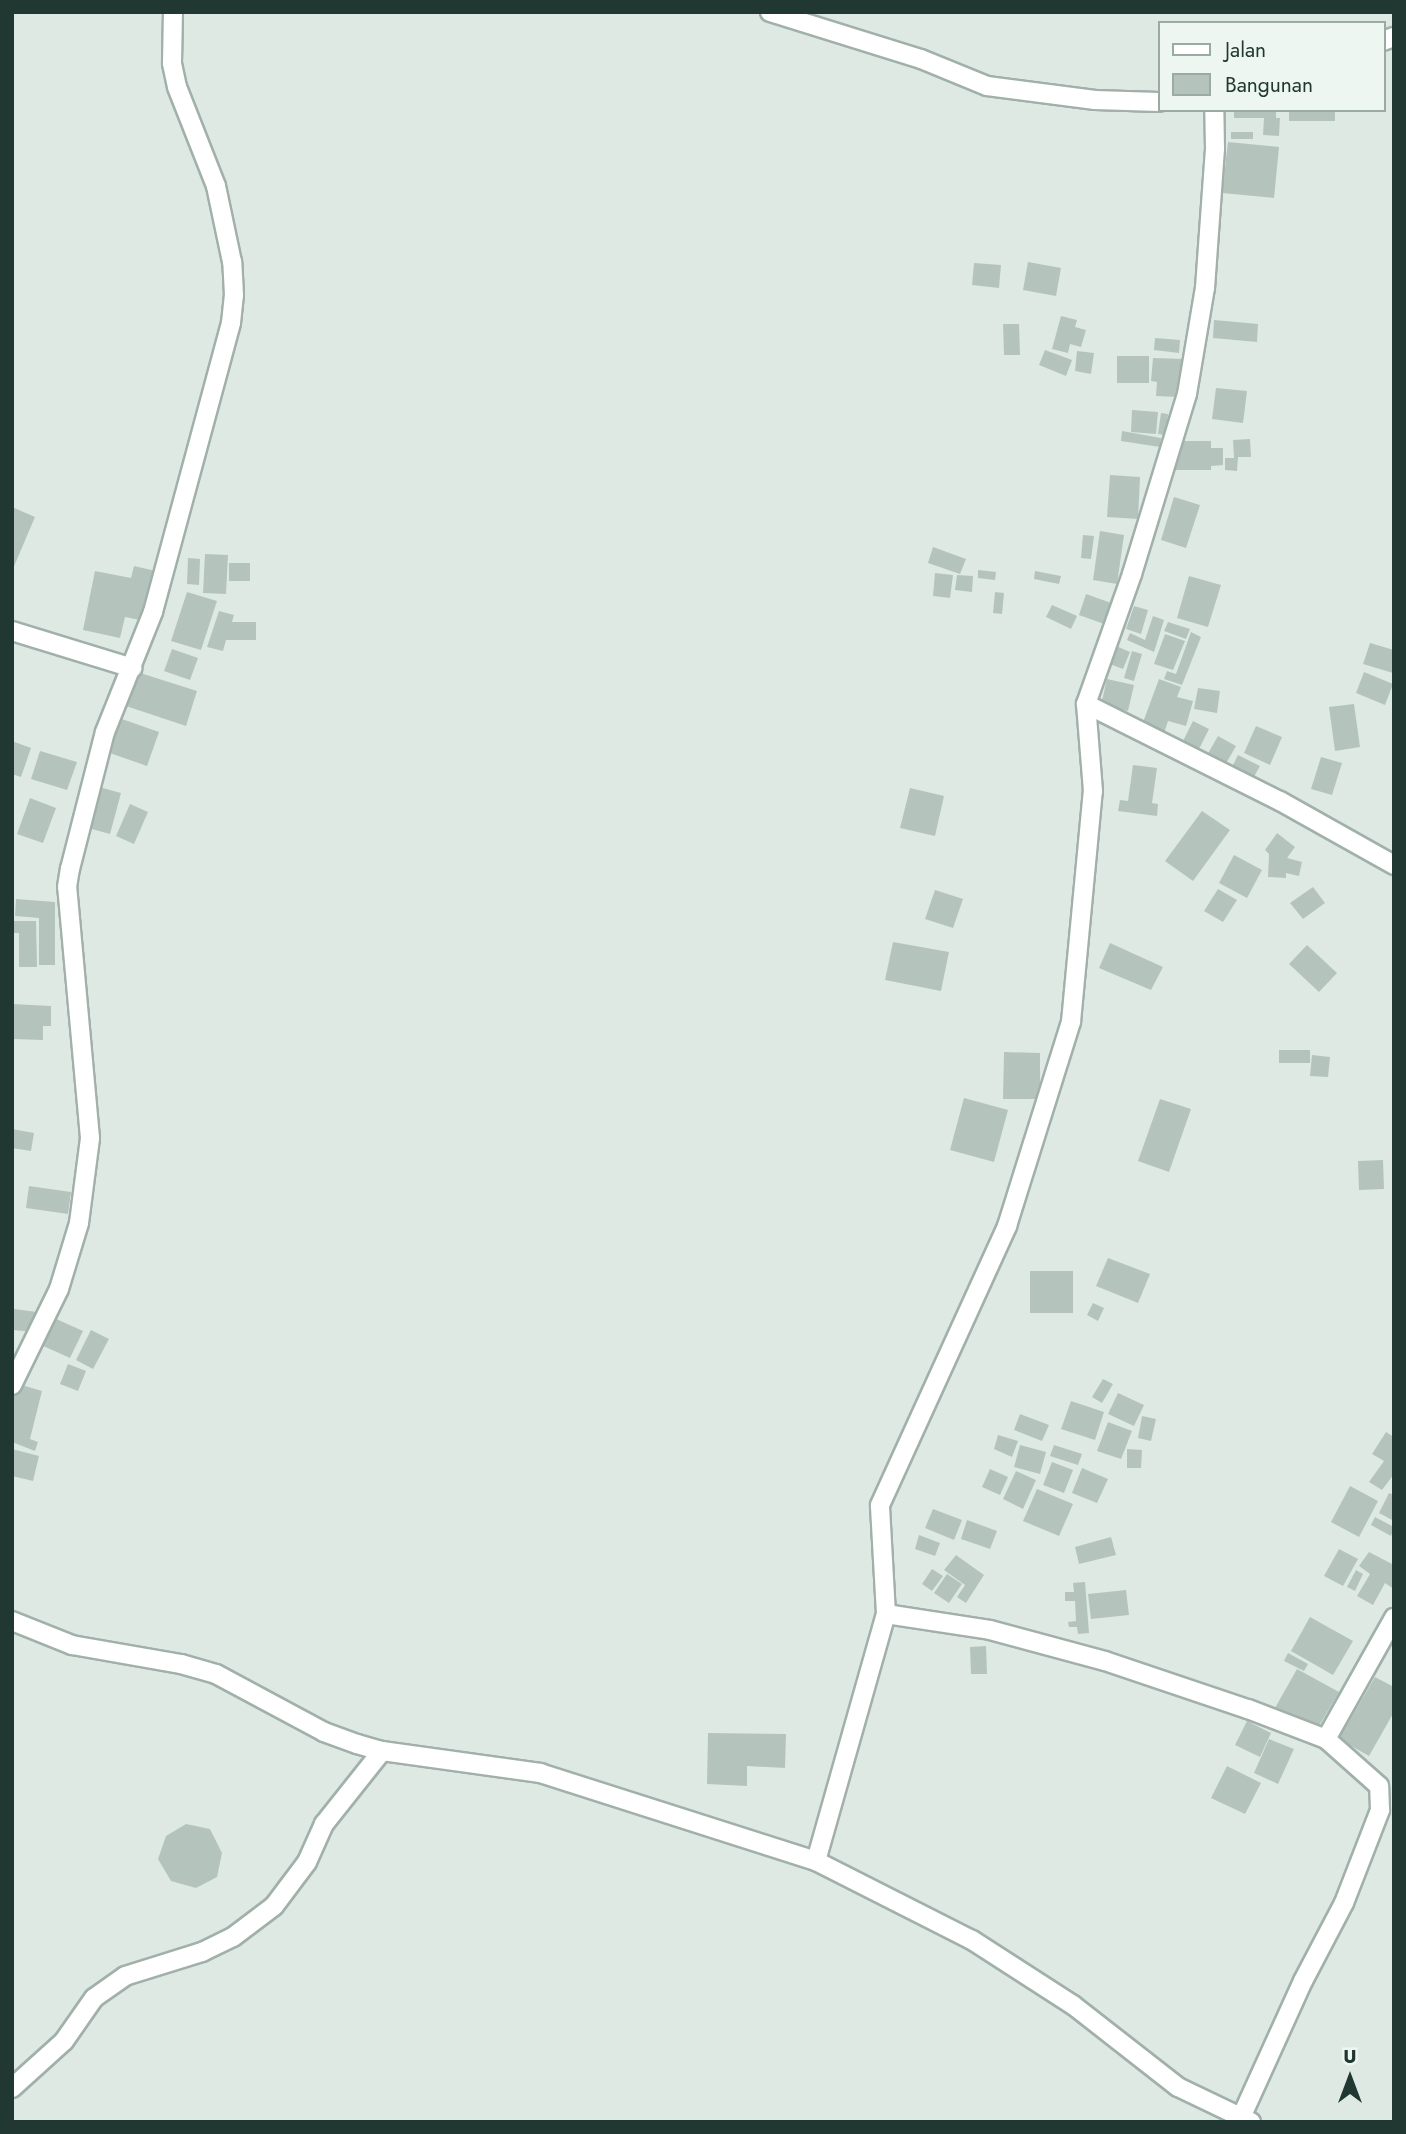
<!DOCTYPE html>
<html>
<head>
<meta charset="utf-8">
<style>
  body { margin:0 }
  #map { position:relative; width:1406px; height:2134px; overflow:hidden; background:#dee9e4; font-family:Jost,sans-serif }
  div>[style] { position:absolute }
  .building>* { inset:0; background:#b4c4bd }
  .roads { filter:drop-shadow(2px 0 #a1b0ab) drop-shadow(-2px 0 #a1b0ab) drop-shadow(0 2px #a1b0ab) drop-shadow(0 -2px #a1b0ab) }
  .minor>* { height:18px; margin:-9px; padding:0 9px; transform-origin:9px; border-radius:9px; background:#fff }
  span { translate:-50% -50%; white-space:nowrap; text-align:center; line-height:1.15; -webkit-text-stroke:5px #eef6f2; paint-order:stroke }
  .frame { position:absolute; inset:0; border:14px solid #203831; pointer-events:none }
  .legend { position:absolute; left:1158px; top:21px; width:228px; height:91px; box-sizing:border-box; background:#eef6f2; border:2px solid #9caaa5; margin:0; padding:9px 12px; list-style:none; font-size:21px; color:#203831 }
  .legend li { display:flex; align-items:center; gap:14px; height:35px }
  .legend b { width:35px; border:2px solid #9caaa5 }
  .north { position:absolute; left:1315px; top:2043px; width:70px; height:70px; -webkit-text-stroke:5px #eef6f2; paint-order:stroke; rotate:0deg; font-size:19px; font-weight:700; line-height:28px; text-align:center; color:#203831 }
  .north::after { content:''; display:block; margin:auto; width:24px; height:32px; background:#203831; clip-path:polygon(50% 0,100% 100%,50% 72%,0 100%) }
</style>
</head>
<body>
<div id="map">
  <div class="building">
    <i style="clip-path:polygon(1234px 110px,1276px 110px,1276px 118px,1280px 118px,1279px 136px,1263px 135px,1264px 118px,1234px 118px)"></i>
    <i style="clip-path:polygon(1289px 110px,1335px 110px,1335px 121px,1289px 121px)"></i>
    <i style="clip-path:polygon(1231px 132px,1253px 132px,1253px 139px,1231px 139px)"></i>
    <i style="clip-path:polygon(1228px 142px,1279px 147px,1274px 198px,1222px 193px)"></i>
    <i style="clip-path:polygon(1028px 262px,1061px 268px,1056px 296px,1023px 290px)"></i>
    <i style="clip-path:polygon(974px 263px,1001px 265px,999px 288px,972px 285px)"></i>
    <i style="clip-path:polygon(1061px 316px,1077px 320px,1075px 327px,1086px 330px,1081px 347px,1070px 344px,1068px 353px,1052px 349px)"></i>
    <i style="clip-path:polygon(1214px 320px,1258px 324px,1257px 342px,1213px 338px)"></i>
    <i style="clip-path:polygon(1003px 324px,1019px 324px,1020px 355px,1004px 355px)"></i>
    <i style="clip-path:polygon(1155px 338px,1180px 340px,1179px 353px,1154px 350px)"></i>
    <i style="clip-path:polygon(1045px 350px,1072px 360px,1066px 376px,1039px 365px)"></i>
    <i style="clip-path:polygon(1077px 351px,1094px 353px,1091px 374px,1075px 371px)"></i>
    <i style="clip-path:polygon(1117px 356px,1149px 356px,1149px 383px,1117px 383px)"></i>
    <i style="clip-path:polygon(1153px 358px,1185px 359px,1183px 383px,1178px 383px,1177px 397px,1156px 396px,1157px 382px,1151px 381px)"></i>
    <i style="clip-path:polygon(1216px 388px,1247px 391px,1243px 423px,1212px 419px)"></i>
    <i style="clip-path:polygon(1132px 410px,1158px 412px,1156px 434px,1131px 432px)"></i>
    <i style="clip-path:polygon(1161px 413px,1168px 414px,1166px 435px,1158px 434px)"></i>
    <i style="clip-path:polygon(1122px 431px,1161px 438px,1160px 447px,1121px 441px)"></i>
    <i style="clip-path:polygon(1250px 439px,1251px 457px,1238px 457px,1237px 471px,1225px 470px,1225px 458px,1234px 458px,1233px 440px)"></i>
    <i style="clip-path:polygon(1175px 441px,1211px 441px,1211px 448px,1223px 448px,1223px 465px,1211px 466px,1211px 470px,1175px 470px)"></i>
    <i style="clip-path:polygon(1110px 475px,1140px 477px,1138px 519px,1107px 517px)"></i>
    <i style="clip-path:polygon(1174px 497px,1200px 505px,1186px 548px,1161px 540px)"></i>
    <i style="clip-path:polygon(12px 507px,35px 517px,12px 571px)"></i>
    <i style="clip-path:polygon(1100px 531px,1124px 535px,1117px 584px,1093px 580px)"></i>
    <i style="clip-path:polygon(1083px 535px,1094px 536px,1091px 559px,1081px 558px)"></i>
    <i style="clip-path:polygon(933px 547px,966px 559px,960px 574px,928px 563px)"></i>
    <i style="clip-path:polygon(205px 554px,228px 555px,226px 594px,203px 593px)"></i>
    <i style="clip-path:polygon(188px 558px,200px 559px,199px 585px,187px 584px)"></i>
    <i style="clip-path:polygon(229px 563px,250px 563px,250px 581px,229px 581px)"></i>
    <i style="clip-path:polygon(134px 566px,156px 571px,145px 621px,125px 617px,120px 638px,83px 630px,95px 571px,131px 578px)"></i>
    <i style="clip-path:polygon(978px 570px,996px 572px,995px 580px,978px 578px)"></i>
    <i style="clip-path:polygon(1035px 571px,1061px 576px,1059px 584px,1034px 579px)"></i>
    <i style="clip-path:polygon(935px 573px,953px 575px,950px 598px,933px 596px)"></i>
    <i style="clip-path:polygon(957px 575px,973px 576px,972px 592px,955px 590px)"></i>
    <i style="clip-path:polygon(1189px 576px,1221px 585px,1208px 627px,1177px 618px)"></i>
    <i style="clip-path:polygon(187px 592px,217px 601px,201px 650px,171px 641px)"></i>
    <i style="clip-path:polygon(995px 592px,1004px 593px,1002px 614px,993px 613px)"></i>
    <i style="clip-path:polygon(1086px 594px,1114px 604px,1107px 625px,1079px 615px)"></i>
    <i style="clip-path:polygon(1052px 605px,1077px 616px,1071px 629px,1046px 617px)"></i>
    <i style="clip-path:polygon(1134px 606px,1148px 610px,1141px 634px,1126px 629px)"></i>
    <i style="clip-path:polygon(219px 611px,234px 615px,232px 622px,256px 622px,256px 640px,226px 640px,223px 651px,207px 647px)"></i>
    <i style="clip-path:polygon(1153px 616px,1164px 620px,1154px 652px,1127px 640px,1130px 633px,1145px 640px)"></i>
    <i style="clip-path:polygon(1168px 622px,1190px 629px,1186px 639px,1164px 631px)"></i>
    <i style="clip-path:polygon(1191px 632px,1201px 637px,1182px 685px,1164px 679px,1167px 671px,1176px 674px)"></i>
    <i style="clip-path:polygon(1165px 634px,1185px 641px,1173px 670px,1154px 664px)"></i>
    <i style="clip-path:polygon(1370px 643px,1394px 650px,1393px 673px,1363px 664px)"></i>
    <i style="clip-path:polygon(1114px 645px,1130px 652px,1123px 669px,1107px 663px)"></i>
    <i style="clip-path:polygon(172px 649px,198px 658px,190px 680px,164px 671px)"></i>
    <i style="clip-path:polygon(1132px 651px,1142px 654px,1134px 681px,1124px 678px)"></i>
    <i style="clip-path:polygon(134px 671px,197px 691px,186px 726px,123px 705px)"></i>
    <i style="clip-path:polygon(1364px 672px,1393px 684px,1385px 705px,1356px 693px)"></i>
    <i style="clip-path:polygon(1107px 679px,1134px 685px,1128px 711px,1101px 705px)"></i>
    <i style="clip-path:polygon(1159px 679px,1181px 687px,1177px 697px,1193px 701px,1186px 726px,1168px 721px,1164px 733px,1142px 725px)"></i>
    <i style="clip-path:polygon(1198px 688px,1220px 691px,1217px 713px,1194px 709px)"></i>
    <i style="clip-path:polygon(1354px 704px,1360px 747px,1335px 751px,1329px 707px)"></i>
    <i style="clip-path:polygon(119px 718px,159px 732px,147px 766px,107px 752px)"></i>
    <i style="clip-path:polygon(1193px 721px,1209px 729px,1198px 751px,1182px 743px)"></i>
    <i style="clip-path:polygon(1256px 726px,1282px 737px,1270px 765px,1244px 753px)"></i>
    <i style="clip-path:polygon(1218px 736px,1236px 746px,1224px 767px,1206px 757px)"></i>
    <i style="clip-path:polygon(12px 741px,31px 748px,21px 777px,12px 774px)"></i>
    <i style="clip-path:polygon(40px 751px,77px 762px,67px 790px,31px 779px)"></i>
    <i style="clip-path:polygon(1238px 755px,1260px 766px,1251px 782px,1230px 771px)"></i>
    <i style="clip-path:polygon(1321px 757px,1342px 763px,1332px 795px,1311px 789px)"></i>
    <i style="clip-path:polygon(1133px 765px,1157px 768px,1152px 803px,1158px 804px,1157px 816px,1118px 811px,1120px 800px,1128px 801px)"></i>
    <i style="clip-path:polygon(99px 787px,121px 793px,110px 834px,88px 828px)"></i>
    <i style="clip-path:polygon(910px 788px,944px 796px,935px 836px,900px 828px)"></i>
    <i style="clip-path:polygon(30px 798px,56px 808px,43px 843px,17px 834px)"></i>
    <i style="clip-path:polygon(130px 804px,148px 812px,134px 844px,116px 836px)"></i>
    <i style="clip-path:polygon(1202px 811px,1230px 830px,1193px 881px,1165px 861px)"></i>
    <i style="clip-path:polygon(1277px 833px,1295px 847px,1287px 858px,1302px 862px,1299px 876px,1286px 873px,1286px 878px,1268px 877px,1269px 854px,1265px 850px)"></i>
    <i style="clip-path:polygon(1234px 855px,1262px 870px,1247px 898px,1219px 883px)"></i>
    <i style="clip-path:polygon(1313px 887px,1325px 903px,1303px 919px,1290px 903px)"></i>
    <i style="clip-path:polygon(1218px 889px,1237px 900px,1223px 922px,1204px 911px)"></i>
    <i style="clip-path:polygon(935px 890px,963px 899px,953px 928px,925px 919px)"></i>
    <i style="clip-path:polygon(16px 899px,55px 902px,55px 965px,39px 965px,39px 918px,15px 916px)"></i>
    <i style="clip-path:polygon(12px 921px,36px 921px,37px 967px,19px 967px,19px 933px,12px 933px)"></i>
    <i style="clip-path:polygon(893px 942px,949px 952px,941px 991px,885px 980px)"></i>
    <i style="clip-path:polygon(1110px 943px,1163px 967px,1151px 990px,1099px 968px)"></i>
    <i style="clip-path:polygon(1307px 945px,1337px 973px,1319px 992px,1289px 964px)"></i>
    <i style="clip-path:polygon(12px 1004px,51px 1006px,51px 1026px,43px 1026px,43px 1040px,12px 1039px)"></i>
    <i style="clip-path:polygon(1279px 1050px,1310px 1050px,1310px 1063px,1279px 1063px)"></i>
    <i style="clip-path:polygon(1004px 1052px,1040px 1053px,1040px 1099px,1003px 1099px)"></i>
    <i style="clip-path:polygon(1312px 1055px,1330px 1057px,1328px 1077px,1310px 1076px)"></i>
    <i style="clip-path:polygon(964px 1098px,1008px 1110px,994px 1162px,950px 1150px)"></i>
    <i style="clip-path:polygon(1160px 1099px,1191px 1109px,1169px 1172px,1138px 1161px)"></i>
    <i style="clip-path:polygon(12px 1129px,34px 1133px,31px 1151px,12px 1148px)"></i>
    <i style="clip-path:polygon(1383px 1160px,1384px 1189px,1359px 1190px,1358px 1161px)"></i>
    <i style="clip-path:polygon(29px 1186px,71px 1192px,68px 1214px,26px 1208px)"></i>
    <i style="clip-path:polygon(1108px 1258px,1150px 1274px,1138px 1303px,1096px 1286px)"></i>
    <i style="clip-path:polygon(1030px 1271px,1073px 1271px,1073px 1313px,1030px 1313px)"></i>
    <i style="clip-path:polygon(1093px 1303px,1104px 1308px,1098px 1321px,1087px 1315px)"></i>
    <i style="clip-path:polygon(14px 1309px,37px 1312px,35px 1332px,12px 1330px)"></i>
    <i style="clip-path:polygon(54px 1318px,83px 1331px,70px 1358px,41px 1345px)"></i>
    <i style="clip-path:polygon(91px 1330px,109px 1339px,93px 1369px,76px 1360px)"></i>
    <i style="clip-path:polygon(68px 1364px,86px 1371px,78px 1391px,60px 1384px)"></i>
    <i style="clip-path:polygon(1103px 1379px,1113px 1384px,1102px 1403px,1092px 1397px)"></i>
    <i style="clip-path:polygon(15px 1383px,42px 1391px,30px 1439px,38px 1442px,35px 1451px,12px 1442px,12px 1394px)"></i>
    <i style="clip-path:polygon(1118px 1393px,1144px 1405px,1134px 1426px,1108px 1414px)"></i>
    <i style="clip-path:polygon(1071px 1401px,1104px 1412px,1095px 1440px,1061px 1429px)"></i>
    <i style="clip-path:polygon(1020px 1414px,1049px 1425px,1042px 1441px,1014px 1430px)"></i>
    <i style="clip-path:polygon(1142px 1416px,1156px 1419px,1151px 1441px,1138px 1438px)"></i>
    <i style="clip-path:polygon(1108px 1422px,1132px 1431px,1121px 1459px,1097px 1451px)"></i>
    <i style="clip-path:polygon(1386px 1432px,1394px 1437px,1394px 1474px,1382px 1490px,1369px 1482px,1384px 1461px,1372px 1454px)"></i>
    <i style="clip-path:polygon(998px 1435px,1018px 1441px,1012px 1457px,994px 1449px)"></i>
    <i style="clip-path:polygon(1020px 1445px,1046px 1452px,1040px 1474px,1014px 1467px)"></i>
    <i style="clip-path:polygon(1054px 1445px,1082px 1454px,1078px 1465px,1050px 1456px)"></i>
    <i style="clip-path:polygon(12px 1449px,39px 1456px,33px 1481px,12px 1476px)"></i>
    <i style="clip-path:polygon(1127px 1449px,1142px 1450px,1141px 1468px,1127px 1468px)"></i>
    <i style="clip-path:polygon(1052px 1462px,1073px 1470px,1064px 1493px,1043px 1485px)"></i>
    <i style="clip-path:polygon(1082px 1468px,1108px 1479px,1097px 1503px,1072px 1493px)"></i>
    <i style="clip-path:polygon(990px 1469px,1008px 1477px,1000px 1495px,982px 1487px)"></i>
    <i style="clip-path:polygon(1016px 1471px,1036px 1480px,1023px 1509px,1003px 1499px)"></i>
    <i style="clip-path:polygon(1350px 1486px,1378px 1501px,1359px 1537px,1331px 1522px)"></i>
    <i style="clip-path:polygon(1037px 1489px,1073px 1504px,1059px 1536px,1023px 1521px)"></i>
    <i style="clip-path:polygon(1389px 1493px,1394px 1495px,1394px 1521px,1379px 1513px)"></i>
    <i style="clip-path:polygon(933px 1509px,962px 1520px,954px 1540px,925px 1528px)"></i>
    <i style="clip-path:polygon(1375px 1517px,1394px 1527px,1391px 1536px,1371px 1525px)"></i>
    <i style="clip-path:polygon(967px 1520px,997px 1531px,990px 1549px,961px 1539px)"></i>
    <i style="clip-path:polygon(919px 1535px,940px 1543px,935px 1556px,915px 1549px)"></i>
    <i style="clip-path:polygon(1111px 1537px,1116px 1555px,1079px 1564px,1075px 1547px)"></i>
    <i style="clip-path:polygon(1339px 1549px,1358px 1559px,1343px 1586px,1324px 1576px)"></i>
    <i style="clip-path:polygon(1369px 1552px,1394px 1565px,1394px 1589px,1385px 1583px,1373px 1605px,1357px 1596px,1370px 1574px,1359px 1566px)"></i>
    <i style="clip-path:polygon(956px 1555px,984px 1575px,966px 1603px,957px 1597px,965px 1585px,944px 1570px)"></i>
    <i style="clip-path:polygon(932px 1569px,943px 1576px,932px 1591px,922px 1584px)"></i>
    <i style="clip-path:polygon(1356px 1570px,1363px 1574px,1355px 1591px,1347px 1587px)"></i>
    <i style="clip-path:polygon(947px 1574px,962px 1584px,949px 1603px,934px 1593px)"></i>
    <i style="clip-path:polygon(1085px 1582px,1089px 1633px,1078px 1634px,1077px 1627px,1069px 1627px,1068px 1622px,1076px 1621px,1075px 1601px,1065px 1601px,1065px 1592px,1074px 1592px,1073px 1583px)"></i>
    <i style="clip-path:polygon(1126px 1590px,1129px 1615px,1091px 1619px,1088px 1594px)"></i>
    <i style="clip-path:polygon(1310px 1617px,1353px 1641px,1333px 1675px,1291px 1651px)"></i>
    <i style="clip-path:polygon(986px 1646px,987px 1674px,971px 1674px,970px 1647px)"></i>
    <i style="clip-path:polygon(1288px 1653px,1308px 1664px,1304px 1671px,1284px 1661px)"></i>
    <i style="clip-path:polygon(1297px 1669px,1339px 1692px,1316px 1731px,1275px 1708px)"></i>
    <i style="clip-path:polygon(1375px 1677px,1394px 1687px,1394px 1712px,1369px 1756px,1339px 1739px)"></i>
    <i style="clip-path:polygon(1247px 1721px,1271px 1733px,1260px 1757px,1235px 1745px)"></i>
    <i style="clip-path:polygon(708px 1733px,786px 1734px,785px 1768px,747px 1766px,747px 1786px,707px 1784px)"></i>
    <i style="clip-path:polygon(1269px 1739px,1294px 1749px,1278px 1784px,1254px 1773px)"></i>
    <i style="clip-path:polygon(1227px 1766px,1261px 1783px,1245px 1814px,1211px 1798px)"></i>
    <i style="clip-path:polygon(186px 1824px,210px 1829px,222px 1853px,217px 1877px,196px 1888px,171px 1881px,158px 1859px,166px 1836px)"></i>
  </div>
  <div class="roads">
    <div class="minor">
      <i style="left:770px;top:12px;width:158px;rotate:17.3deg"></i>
      <i style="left:921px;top:59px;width:71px;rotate:22.2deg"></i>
      <i style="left:987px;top:86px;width:109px;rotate:7.4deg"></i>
      <i style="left:1095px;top:100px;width:64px;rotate:1.8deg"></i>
      <i style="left:1383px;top:41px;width:12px;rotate:-20deg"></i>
      <i style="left:12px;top:631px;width:126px;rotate:17.1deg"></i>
      <i style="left:1086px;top:704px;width:217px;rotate:26.6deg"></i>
      <i style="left:1280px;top:801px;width:131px;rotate:29.3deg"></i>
      <i style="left:12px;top:1385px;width:107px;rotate:-63.9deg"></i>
      <i style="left:59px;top:1289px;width:69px;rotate:-73.1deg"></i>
      <i style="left:79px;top:1223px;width:86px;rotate:-82.6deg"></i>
      <i style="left:90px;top:1138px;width:252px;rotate:-95.2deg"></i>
      <i style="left:67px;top:887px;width:18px;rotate:-81deg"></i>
      <i style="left:70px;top:869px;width:141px;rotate:-75.7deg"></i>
      <i style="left:105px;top:732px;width:129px;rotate:-68.2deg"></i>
      <i style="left:153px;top:612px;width:299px;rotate:-74.9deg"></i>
      <i style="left:231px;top:323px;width:28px;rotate:-84deg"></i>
      <i style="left:234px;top:295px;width:33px;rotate:-93deg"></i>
      <i style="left:232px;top:262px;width:78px;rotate:-101.9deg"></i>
      <i style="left:216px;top:186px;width:106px;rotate:-111.5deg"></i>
      <i style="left:177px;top:87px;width:25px;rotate:-102deg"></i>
      <i style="left:172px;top:63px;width:51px;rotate:-88.9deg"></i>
      <i style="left:886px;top:1614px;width:105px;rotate:8.7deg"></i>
      <i style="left:990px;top:1630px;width:119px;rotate:15.1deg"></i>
      <i style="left:1105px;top:1661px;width:151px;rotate:18.6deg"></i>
      <i style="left:1248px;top:1709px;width:84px;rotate:21deg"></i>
      <i style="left:12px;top:1621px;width:65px;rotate:21.8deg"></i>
      <i style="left:72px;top:1645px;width:111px;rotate:9.9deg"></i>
      <i style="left:181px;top:1664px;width:36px;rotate:16deg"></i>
      <i style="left:216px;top:1674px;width:123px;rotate:28.2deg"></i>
      <i style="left:324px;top:1732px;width:35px;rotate:20deg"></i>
      <i style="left:357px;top:1744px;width:26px;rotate:16deg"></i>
      <i style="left:382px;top:1751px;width:160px;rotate:7.9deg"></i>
      <i style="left:540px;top:1773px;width:290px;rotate:17.7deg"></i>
      <i style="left:816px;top:1861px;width:175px;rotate:26.9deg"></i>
      <i style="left:972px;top:1940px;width:120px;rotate:32.8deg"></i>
      <i style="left:1073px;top:2005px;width:133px;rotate:38deg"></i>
      <i style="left:1178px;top:2087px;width:81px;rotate:25.6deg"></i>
      <i style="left:816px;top:1861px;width:257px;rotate:-74.2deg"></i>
      <i style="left:886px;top:1614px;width:109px;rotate:-93.2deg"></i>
      <i style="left:880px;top:1505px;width:307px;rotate:-65.5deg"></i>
      <i style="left:1007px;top:1226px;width:214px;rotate:-72.6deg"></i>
      <i style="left:1071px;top:1022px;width:232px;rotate:-84.6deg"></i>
      <i style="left:1093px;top:791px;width:87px;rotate:-94.6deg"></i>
      <i style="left:1086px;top:704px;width:138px;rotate:-70.5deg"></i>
      <i style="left:1132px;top:574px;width:188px;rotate:-73deg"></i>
      <i style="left:1187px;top:394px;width:108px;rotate:-80.4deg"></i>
      <i style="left:1205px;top:288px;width:139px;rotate:-85.9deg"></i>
      <i style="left:1215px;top:149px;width:39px;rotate:-91deg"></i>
      <i style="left:12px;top:2088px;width:70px;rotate:-42.1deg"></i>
      <i style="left:64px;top:2041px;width:52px;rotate:-55.1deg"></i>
      <i style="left:94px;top:1998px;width:38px;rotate:-35deg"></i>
      <i style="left:125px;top:1976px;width:81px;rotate:-17.3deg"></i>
      <i style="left:202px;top:1952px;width:34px;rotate:-26deg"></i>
      <i style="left:233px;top:1937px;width:51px;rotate:-37.1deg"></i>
      <i style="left:274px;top:1906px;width:55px;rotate:-53.1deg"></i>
      <i style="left:307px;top:1862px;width:42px;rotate:-65.9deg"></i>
      <i style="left:324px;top:1824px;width:93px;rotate:-51.5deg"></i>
      <i style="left:1239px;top:2122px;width:155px;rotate:-65.6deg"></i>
      <i style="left:1303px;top:1981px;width:88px;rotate:-62.3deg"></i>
      <i style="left:1344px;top:1903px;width:100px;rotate:-68.8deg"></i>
      <i style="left:1380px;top:1810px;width:24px;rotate:-92deg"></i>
      <i style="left:1379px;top:1786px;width:71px;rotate:-138.4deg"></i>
      <i style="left:1326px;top:1739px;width:139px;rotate:-60.7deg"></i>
    </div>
  </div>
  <div class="frame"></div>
  <ul class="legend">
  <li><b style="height:9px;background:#fff"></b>Jalan</li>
  <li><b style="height:19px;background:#b4c4bd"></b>Bangunan</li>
  </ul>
  <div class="north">U</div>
</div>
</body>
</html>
